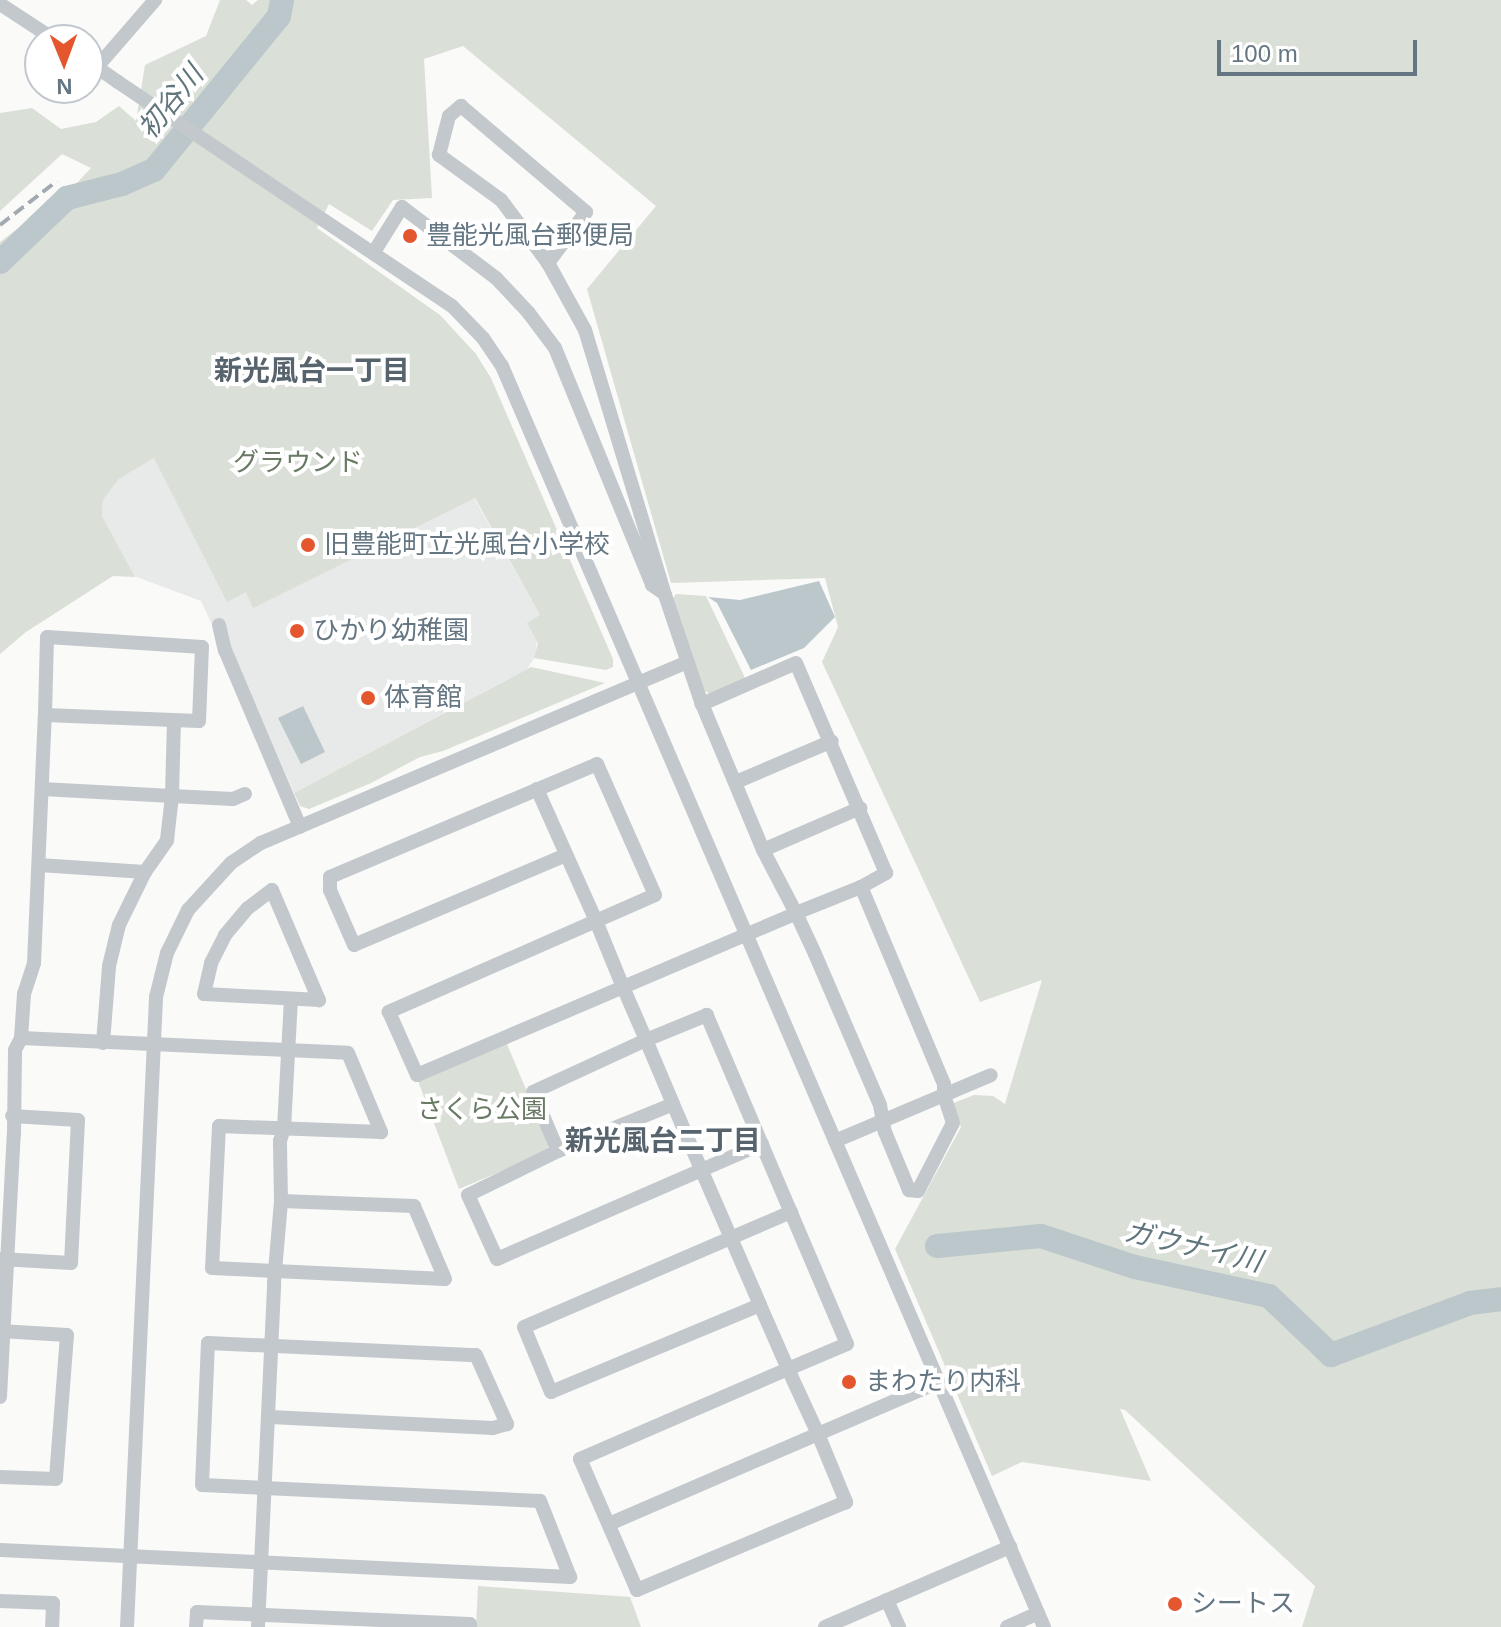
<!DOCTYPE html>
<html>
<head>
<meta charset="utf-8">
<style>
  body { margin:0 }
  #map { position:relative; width:1501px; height:1627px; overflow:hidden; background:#fafaf8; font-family:Arial,"Noto Sans JP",sans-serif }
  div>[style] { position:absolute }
  .built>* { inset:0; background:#e8e9e9 }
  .green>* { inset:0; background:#dadfd7 }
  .water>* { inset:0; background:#bbc7cb }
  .river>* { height:24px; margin:-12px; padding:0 12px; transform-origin:12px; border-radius:12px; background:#bbc7cb }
  .minor>* { height:14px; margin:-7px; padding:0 7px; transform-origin:7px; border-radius:7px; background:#c3c8cc }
  .rail>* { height:4px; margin-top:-2px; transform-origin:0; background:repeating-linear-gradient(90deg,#a2aab0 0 12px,transparent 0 18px) }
  .minor-bridge>* { height:14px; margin:-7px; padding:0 7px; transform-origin:7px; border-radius:7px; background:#c3c8cc }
  .dots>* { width:22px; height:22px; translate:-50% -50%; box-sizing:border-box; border:4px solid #fff; border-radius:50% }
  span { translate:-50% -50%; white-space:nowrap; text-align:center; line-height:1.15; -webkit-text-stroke:8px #fff; paint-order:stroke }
  .poi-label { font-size:26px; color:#657683 }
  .left { translate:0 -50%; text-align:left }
  .park-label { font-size:26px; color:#687a64 }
  .water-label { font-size:28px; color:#60757c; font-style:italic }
  .neighbourhood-label { font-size:28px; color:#57646e; font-weight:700 }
  .north { position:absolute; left:24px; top:24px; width:80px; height:80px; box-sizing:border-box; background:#fff; border:2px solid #c1c8cd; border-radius:50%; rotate:179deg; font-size:22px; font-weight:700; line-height:32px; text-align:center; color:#657683 }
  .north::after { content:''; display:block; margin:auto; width:28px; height:36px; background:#e4572e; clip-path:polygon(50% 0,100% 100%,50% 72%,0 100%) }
  .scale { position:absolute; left:1217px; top:40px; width:200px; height:36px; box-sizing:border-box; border:4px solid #657683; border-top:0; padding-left:10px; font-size:24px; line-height:28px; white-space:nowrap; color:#657683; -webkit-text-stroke:6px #fff; paint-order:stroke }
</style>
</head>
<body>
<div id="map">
  <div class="built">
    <i style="clip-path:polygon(154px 458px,473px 496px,540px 615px,535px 657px,527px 669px,294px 793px,227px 639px,213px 627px,201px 601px,134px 576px,102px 516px,103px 500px,119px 479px)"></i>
  </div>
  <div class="green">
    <i style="clip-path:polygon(220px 0,246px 0,252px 5px,258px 0,1501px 0,1501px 1627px,1302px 1627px,1315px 1586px,1125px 1410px,1120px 1409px,1151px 1481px,1022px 1462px,992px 1476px,895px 1249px,961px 1127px,951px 1104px,974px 1095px,993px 1096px,1005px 1104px,1042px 980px,980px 1002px,822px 662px,838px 627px,825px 578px,671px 583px,587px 289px,656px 206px,463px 46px,424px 59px,432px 198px,393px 200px,372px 231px,329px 204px,317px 228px,440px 315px,476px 354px,491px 378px,613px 659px,613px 667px,606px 670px,534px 658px,538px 643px,527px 623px,540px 615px,475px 498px,253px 608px,246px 592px,227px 602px,154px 458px,119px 479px,103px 500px,102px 516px,135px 577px,113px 576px,26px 632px,0 654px,0 242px,75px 185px,91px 168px,62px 154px,0 211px,0 113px,32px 108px,61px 129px,96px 122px,119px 106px,136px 121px,145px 65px,206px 36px)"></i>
    <i style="clip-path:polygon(676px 594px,706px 596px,746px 680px,712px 695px,703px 690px,671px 601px)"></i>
    <i style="clip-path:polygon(531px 667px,605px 683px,443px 751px,420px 757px,371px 783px,309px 809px,300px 806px,294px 793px)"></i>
    <i style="clip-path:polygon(507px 1044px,549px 1144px,547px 1152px,459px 1189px,418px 1081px)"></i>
    <i style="clip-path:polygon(478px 1586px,630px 1597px,641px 1627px,476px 1627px)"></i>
  </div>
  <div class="water">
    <i style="clip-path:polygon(819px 581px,835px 617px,804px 648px,751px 670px,717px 603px,708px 597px,740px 600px)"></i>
    <i style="clip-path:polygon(303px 706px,325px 752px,301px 764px,278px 718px)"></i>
  </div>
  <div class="river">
    <i style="left:0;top:262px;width:93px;rotate:-43.7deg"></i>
    <i style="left:67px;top:198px;width:57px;rotate:-14.3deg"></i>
    <i style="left:122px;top:184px;width:35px;rotate:-24deg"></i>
    <i style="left:154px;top:170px;width:198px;rotate:-50.9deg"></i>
    <i style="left:279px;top:16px;width:16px;rotate:-79deg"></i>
    <i style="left:937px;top:1246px;width:104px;rotate:-5.5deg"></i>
    <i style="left:1041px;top:1236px;width:99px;rotate:18.3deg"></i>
    <i style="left:1135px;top:1267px;width:137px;rotate:12.2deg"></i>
    <i style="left:1269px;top:1296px;width:86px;rotate:43.6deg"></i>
    <i style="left:1331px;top:1355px;width:148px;rotate:-20.5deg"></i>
    <i style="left:1470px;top:1303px;width:31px;rotate:-7deg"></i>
  </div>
  <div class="minor">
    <i style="left:0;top:4px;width:66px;rotate:33.2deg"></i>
    <i style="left:88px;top:61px;width:37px;rotate:35deg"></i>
    <i style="left:97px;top:67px;width:89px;rotate:-49.1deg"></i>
    <i style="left:283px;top:193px;width:203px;rotate:33.8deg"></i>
    <i style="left:452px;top:306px;width:45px;rotate:45.9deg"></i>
    <i style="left:483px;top:338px;width:34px;rotate:56deg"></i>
    <i style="left:502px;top:366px;width:1373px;rotate:66.74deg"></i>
    <i style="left:374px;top:252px;width:53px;rotate:-58.1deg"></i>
    <i style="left:402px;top:207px;width:118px;rotate:37.1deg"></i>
    <i style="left:496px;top:278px;width:47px;rotate:46.7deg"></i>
    <i style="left:528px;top:312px;width:45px;rotate:53.1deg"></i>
    <i style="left:555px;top:348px;width:256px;rotate:67.7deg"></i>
    <i style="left:652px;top:585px;width:12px;rotate:35deg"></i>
    <i style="left:548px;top:263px;width:79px;rotate:-126.7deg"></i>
    <i style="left:501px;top:200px;width:77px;rotate:-144deg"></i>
    <i style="left:439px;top:155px;width:40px;rotate:-75.6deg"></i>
    <i style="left:449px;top:116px;width:16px;rotate:-40deg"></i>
    <i style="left:461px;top:106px;width:164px;rotate:40.3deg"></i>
    <i style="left:586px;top:212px;width:64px;rotate:126.7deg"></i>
    <i style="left:548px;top:263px;width:77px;rotate:61.1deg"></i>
    <i style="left:585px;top:330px;width:277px;rotate:73.2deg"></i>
    <i style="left:665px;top:595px;width:115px;rotate:71.3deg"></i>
    <i style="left:219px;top:625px;width:26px;rotate:77deg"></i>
    <i style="left:225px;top:650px;width:192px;rotate:67deg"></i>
    <i style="left:736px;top:782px;width:104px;rotate:-23.1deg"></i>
    <i style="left:42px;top:789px;width:130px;rotate:3.1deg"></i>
    <i style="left:172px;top:796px;width:75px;rotate:-88.5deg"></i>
    <i style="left:537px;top:789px;width:145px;rotate:65.9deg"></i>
    <i style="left:596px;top:921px;width:71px;rotate:67.8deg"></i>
    <i style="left:623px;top:987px;width:58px;rotate:66.5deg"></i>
    <i style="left:646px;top:1040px;width:69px;rotate:67.1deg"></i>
    <i style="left:673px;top:1104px;width:71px;rotate:66.7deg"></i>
    <i style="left:701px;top:1169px;width:148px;rotate:66.5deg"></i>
    <i style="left:760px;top:1305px;width:70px;rotate:66.4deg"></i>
    <i style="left:788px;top:1369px;width:72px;rotate:65.2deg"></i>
    <i style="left:818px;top:1434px;width:74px;rotate:67.6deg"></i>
    <i style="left:846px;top:1502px;width:227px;rotate:157.2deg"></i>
    <i style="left:637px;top:1590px;width:143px;rotate:-113.5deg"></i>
    <i style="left:580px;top:1459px;width:227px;rotate:-23.4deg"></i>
    <i style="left:788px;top:1369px;width:64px;rotate:-23deg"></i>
    <i style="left:847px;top:1344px;width:358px;rotate:-113.1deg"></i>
    <i style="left:707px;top:1015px;width:66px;rotate:157.7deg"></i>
    <i style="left:646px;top:1040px;width:124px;rotate:155.3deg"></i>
    <i style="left:533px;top:1092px;width:64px;rotate:67deg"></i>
    <i style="left:558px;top:1151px;width:124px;rotate:-22.2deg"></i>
    <i style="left:763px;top:850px;width:106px;rotate:-23.4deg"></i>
    <i style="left:566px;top:855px;width:230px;rotate:157deg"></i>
    <i style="left:354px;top:945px;width:60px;rotate:-113.6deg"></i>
    <i style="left:330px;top:890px;width:13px;rotate:-90deg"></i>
    <i style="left:330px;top:877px;width:290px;rotate:-22.9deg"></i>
    <i style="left:597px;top:764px;width:143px;rotate:66.1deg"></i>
    <i style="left:655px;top:895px;width:291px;rotate:156.3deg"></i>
    <i style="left:389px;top:1012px;width:69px;rotate:66deg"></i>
    <i style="left:417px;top:1075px;width:412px;rotate:-23.1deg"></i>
    <i style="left:796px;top:913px;width:70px;rotate:-21.8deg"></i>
    <i style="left:861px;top:887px;width:29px;rotate:-29deg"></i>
    <i style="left:886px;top:873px;width:228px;rotate:-113.2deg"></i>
    <i style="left:796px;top:663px;width:103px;rotate:156.4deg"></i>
    <i style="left:702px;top:704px;width:158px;rotate:67.3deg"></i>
    <i style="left:763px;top:850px;width:71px;rotate:62.4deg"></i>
    <i style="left:796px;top:913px;width:45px;rotate:65.1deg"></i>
    <i style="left:815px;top:954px;width:164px;rotate:66.7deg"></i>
    <i style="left:880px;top:1105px;width:27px;rotate:80deg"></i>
    <i style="left:885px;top:1132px;width:63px;rotate:67.5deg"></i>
    <i style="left:909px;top:1190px;width:9px;rotate:6deg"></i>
    <i style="left:918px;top:1191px;width:76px;rotate:-62.8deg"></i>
    <i style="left:953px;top:1123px;width:29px;rotate:-108deg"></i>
    <i style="left:944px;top:1095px;width:11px;rotate:-90deg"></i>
    <i style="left:944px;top:1084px;width:214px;rotate:-112.8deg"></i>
    <i style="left:39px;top:865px;width:106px;rotate:3.8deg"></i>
    <i style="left:272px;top:890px;width:120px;rotate:66.9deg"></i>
    <i style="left:319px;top:1000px;width:115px;rotate:-177deg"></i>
    <i style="left:204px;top:994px;width:32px;rotate:-77deg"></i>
    <i style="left:211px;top:963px;width:31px;rotate:-63deg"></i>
    <i style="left:225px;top:935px;width:35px;rotate:-50deg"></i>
    <i style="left:248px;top:908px;width:30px;rotate:-37deg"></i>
    <i style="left:21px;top:1038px;width:44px;rotate:-86.1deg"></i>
    <i style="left:24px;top:994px;width:33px;rotate:-72deg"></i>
    <i style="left:34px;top:963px;width:248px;rotate:-87.5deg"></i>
    <i style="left:45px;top:715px;width:154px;rotate:2.2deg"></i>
    <i style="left:199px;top:721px;width:74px;rotate:-87.7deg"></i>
    <i style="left:202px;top:647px;width:155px;rotate:-176.3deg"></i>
    <i style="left:47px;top:637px;width:78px;rotate:91.5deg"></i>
    <i style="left:103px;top:1043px;width:77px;rotate:-85.5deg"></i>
    <i style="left:109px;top:966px;width:42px;rotate:-76.3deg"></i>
    <i style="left:119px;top:925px;width:59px;rotate:-63.9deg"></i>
    <i style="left:145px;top:872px;width:39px;rotate:-55deg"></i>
    <i style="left:167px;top:840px;width:44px;rotate:-83.5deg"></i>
    <i style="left:172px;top:796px;width:61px;rotate:2.8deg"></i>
    <i style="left:233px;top:799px;width:13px;rotate:-23deg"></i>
    <i style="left:835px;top:1141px;width:169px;rotate:-22.9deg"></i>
    <i style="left:558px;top:1151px;width:100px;rotate:153.9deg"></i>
    <i style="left:468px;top:1195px;width:70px;rotate:65.6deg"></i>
    <i style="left:497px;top:1259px;width:289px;rotate:-23.5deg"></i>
    <i style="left:0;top:1259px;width:71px;rotate:3.2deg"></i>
    <i style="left:71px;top:1263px;width:143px;rotate:-87.2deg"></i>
    <i style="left:78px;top:1120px;width:66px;rotate:-176.5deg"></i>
    <i style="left:760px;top:1305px;width:226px;rotate:157.4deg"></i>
    <i style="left:551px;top:1392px;width:70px;rotate:-112.6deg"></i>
    <i style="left:524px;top:1327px;width:291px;rotate:-23.3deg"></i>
    <i style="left:0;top:1331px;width:67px;rotate:3.4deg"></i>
    <i style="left:67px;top:1335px;width:144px;rotate:94.4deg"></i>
    <i style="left:56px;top:1479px;width:56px;rotate:-178deg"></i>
    <i style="left:0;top:1397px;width:263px;rotate:-87deg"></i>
    <i style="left:14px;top:1134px;width:84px;rotate:-89.3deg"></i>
    <i style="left:15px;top:1050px;width:13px;rotate:-63deg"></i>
    <i style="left:21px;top:1038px;width:327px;rotate:2.6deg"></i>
    <i style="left:348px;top:1053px;width:86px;rotate:67.3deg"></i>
    <i style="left:381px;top:1132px;width:162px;rotate:-177.9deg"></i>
    <i style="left:219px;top:1126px;width:142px;rotate:92.8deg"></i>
    <i style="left:212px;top:1268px;width:233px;rotate:2.7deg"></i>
    <i style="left:445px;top:1279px;width:79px;rotate:-113deg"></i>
    <i style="left:414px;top:1206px;width:133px;rotate:-177.8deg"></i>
    <i style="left:609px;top:1524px;width:359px;rotate:-23.3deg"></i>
    <i style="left:0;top:1550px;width:571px;rotate:2.71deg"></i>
    <i style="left:570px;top:1577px;width:82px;rotate:-111.5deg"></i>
    <i style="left:540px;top:1501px;width:338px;rotate:-177.3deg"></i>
    <i style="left:202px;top:1485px;width:142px;rotate:-87.6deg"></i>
    <i style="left:208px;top:1343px;width:268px;rotate:2.6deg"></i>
    <i style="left:476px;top:1355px;width:76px;rotate:65.8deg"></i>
    <i style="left:507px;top:1424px;width:15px;rotate:164deg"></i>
    <i style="left:493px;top:1428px;width:223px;rotate:-177.2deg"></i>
    <i style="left:887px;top:1600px;width:30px;rotate:66deg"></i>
    <i style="left:0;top:1601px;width:53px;rotate:2.2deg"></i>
    <i style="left:53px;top:1603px;width:24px;rotate:92deg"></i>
    <i style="left:127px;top:1627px;width:631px;rotate:-87.36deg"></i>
    <i style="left:156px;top:997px;width:45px;rotate:-76deg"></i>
    <i style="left:167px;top:953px;width:48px;rotate:-64deg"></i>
    <i style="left:188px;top:910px;width:64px;rotate:-47.5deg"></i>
    <i style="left:231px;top:863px;width:36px;rotate:-34deg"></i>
    <i style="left:261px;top:843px;width:463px;rotate:-23deg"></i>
    <i style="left:196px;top:1627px;width:15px;rotate:-86deg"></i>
    <i style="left:197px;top:1612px;width:273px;rotate:2.5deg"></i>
    <i style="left:470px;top:1624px;width:3px;rotate:90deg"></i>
    <i style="left:258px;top:1627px;width:344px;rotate:-87.3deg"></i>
    <i style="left:274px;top:1283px;width:82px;rotate:-85.1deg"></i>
    <i style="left:281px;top:1201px;width:60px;rotate:-91deg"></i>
    <i style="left:280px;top:1141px;width:14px;rotate:-73deg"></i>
    <i style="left:284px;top:1128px;width:129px;rotate:-86.9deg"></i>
    <i style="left:825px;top:1627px;width:202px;rotate:-23.4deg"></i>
    <i style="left:1007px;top:1627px;width:34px;rotate:-24deg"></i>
  </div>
  <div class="rail">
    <i style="left:0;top:225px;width:72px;rotate:-37.7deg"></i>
  </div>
  <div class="minor-bridge">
    <i style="left:118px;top:82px;width:199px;rotate:33.9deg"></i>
  </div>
  <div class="dots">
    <i style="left:410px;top:236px;background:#e4572e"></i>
    <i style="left:308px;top:545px;background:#e4572e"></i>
    <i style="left:297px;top:631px;background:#e4572e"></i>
    <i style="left:368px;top:698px;background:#e4572e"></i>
    <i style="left:849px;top:1382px;background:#e4572e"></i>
    <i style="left:1175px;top:1604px;background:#e4572e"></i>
  </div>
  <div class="poi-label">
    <span class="left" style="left:426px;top:236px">豊能光風台郵便局</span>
    <span class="left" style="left:324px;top:545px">旧豊能町立光風台小学校</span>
    <span class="left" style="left:313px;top:631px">ひかり幼稚園</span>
    <span class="left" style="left:384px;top:698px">体育館</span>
    <span class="left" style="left:865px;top:1382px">まわたり内科</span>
    <span class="left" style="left:1191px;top:1604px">シートス</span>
  </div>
  <div class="park-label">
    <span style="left:298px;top:463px">グラウンド</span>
    <span style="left:482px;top:1110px">さくら公園</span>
  </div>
  <div class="water-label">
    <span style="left:171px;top:102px;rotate:-51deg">初谷川</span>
    <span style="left:1193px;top:1247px;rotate:13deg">ガウナイ川</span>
  </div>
  <div class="neighbourhood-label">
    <span style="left:312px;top:371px">新光風台一丁目</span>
    <span style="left:663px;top:1141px">新光風台二丁目</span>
  </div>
  <div class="north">N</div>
  <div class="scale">100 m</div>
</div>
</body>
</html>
